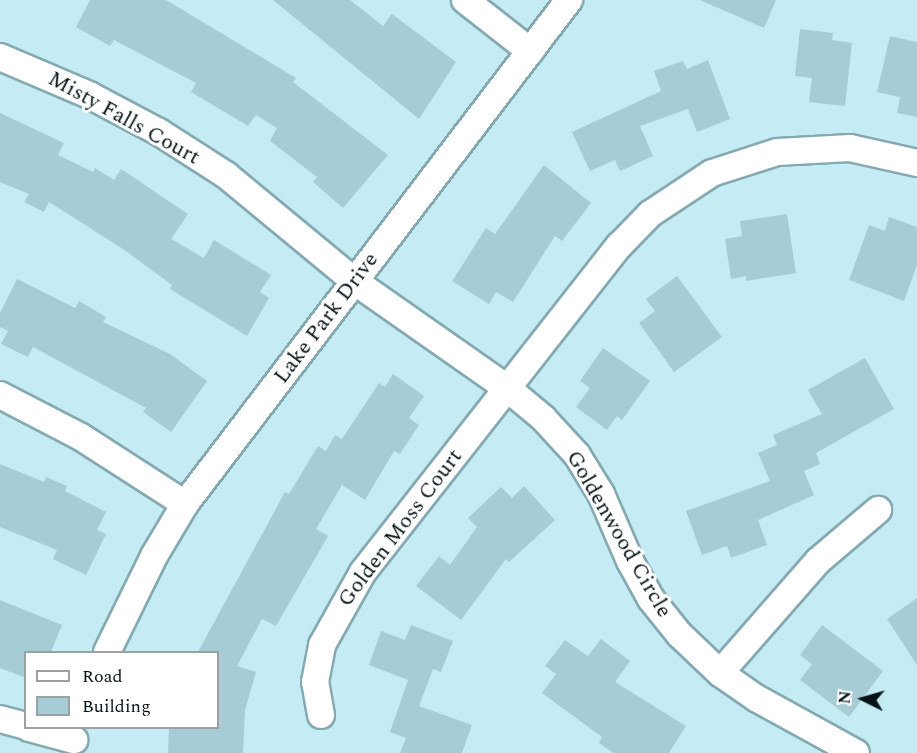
<!DOCTYPE html>
<html>
<head>
<meta charset="utf-8">
<style>
  body { margin:0 }
  #map { position:relative; width:917px; height:753px; overflow:hidden; background:#c5ecf4; font-family:Spectral,serif }
  div>[style] { position:absolute }
  .building>* { inset:0; background:#a6ccd5 }
  .roads { filter:drop-shadow(2px 0 #84a9b1) drop-shadow(-2px 0 #84a9b1) drop-shadow(0 2px #84a9b1) drop-shadow(0 -2px #84a9b1) }
  .minor>* { height:26px; margin:-13px; padding:0 13px; transform-origin:13px; border-radius:13px; background:#fff }
  span { translate:-50% -50%; white-space:nowrap; text-align:center; line-height:1.15; -webkit-text-stroke:6px #fff; paint-order:stroke }
  .street-label { font-size:22px; color:#061316 }
  .legend { position:absolute; left:24px; top:651px; width:195px; height:78px; box-sizing:border-box; background:#fff; border:2px solid #9ba1a2; margin:0; padding:8px 10px; list-style:none; font-size:18px; color:#061316 }
  .legend li { display:flex; align-items:center; gap:12px; height:30px }
  .legend b { width:30px; border:2px solid #9ba1a2 }
  .north { position:absolute; left:833px; top:669px; width:60px; height:60px; -webkit-text-stroke:4px #fff; paint-order:stroke; rotate:275deg; font-size:16px; font-weight:700; line-height:24px; text-align:center; color:#061316 }
  .north::after { content:''; display:block; margin:auto; width:21px; height:27px; background:#061316; clip-path:polygon(50% 0,100% 100%,50% 72%,0 100%) }
</style>
</head>
<body>
<div id="map">
  <div class="building">
    <i style="clip-path:polygon(90px 0,166px 0,296px 78px,293px 82px,388px 155px,343px 208px,313px 182px,317px 177px,270px 141px,277px 128px,256px 115px,248px 126px,191px 92px,196px 83px,114px 40px,110px 46px,76px 27px)"></i>
    <i style="clip-path:polygon(273px 0,350px 0,383px 26px,392px 14px,456px 62px,419px 119px)"></i>
    <i style="clip-path:polygon(700px 0,776px 0,764px 28px)"></i>
    <i style="clip-path:polygon(800px 29px,833px 33px,832px 40px,852px 43px,845px 106px,809px 102px,812px 78px,795px 76px)"></i>
    <i style="clip-path:polygon(890px 36px,917px 42px,917px 117px,897px 113px,900px 97px,877px 92px)"></i>
    <i style="clip-path:polygon(708px 60px,730px 119px,697px 132px,688px 109px,640px 126px,653px 156px,620px 171px,615px 160px,590px 171px,572px 132px,661px 91px,654px 71px,683px 61px,687px 69px)"></i>
    <i style="clip-path:polygon(0 113px,64px 143px,58px 155px,93px 172px,95px 168px,114px 180px,121px 169px,188px 214px,171px 239px,204px 258px,214px 240px,271px 275px,260px 292px,269px 298px,247px 336px,170px 289px,172px 285px,123px 249px,49px 202px,44px 212px,24px 202px,29px 194px,0 182px)"></i>
    <i style="clip-path:polygon(544px 165px,591px 203px,562px 241px,555px 236px,513px 302px,496px 292px,489px 304px,452px 281px,486px 228px,495px 234px)"></i>
    <i style="clip-path:polygon(787px 214px,796px 273px,746px 281px,746px 276px,731px 279px,725px 239px,742px 236px,740px 221px)"></i>
    <i style="clip-path:polygon(889px 217px,917px 227px,917px 265px,904px 301px,849px 280px,869px 225px,885px 231px)"></i>
    <i style="clip-path:polygon(677px 276px,722px 337px,674px 372px,639px 323px,655px 311px,646px 299px)"></i>
    <i style="clip-path:polygon(17px 279px,75px 308px,79px 301px,106px 317px,103px 322px,170px 354px,207px 381px,171px 432px,143px 412px,146px 408px,33px 347px,28px 357px,1px 344px,8px 331px,0 327px,0 313px)"></i>
    <i style="clip-path:polygon(603px 348px,650px 381px,622px 420px,617px 416px,607px 430px,576px 407px,590px 388px,580px 381px)"></i>
    <i style="clip-path:polygon(865px 358px,894px 409px,816px 453px,820px 464px,804px 471px,814px 495px,758px 520px,767px 545px,731px 558px,727px 546px,702px 555px,686px 511px,770px 481px,758px 453px,777px 445px,773px 435px,822px 414px,808px 390px)"></i>
    <i style="clip-path:polygon(393px 374px,424px 396px,409px 418px,419px 425px,400px 454px,394px 451px,365px 500px,342px 485px,316px 529px,328px 536px,276px 626px,262px 619px,237px 666px,256px 672px,245px 710px,243px 753px,168px 753px,169px 728px,218px 728px,218px 652px,198px 652px,285px 492px,289px 494px,318px 446px,326px 451px,335px 435px,342px 439px,379px 383px,385px 387px)"></i>
    <i style="clip-path:polygon(0 464px,44px 482px,46px 477px,67px 486px,65px 491px,106px 512px,97px 530px,106px 534px,86px 575px,53px 559px,57px 550px,0 527px)"></i>
    <i style="clip-path:polygon(524px 486px,555px 520px,509px 562px,506px 559px,461px 620px,416px 586px,439px 556px,450px 565px,477px 527px,468px 518px,501px 487px,512px 498px)"></i>
    <i style="clip-path:polygon(917px 598px,917px 665px,887px 619px)"></i>
    <i style="clip-path:polygon(0 600px,62px 625px,51px 652px,26px 652px,26px 678px,0 668px)"></i>
    <i style="clip-path:polygon(411px 625px,453px 641px,441px 672px,433px 669px,419px 706px,472px 725px,462px 753px,400px 753px,406px 738px,390px 732px,408px 680px,369px 665px,381px 631px,405px 640px)"></i>
    <i style="clip-path:polygon(822px 625px,883px 671px,849px 717px,800px 680px,812px 664px,800px 655px)"></i>
    <i style="clip-path:polygon(601px 639px,630px 661px,615px 682px,686px 726px,669px 753px,614px 753px,599px 743px,602px 737px,542px 693px,556px 674px,545px 666px,565px 640px,588px 656px)"></i>
  </div>
  <div class="roads">
    <div class="minor">
      <i style="left:465px;top:0;width:83px;rotate:38.1deg"></i>
      <i style="left:0;top:57px;width:97px;rotate:23.1deg"></i>
      <i style="left:89px;top:95px;width:79px;rotate:27.9deg"></i>
      <i style="left:159px;top:132px;width:80px;rotate:32.7deg"></i>
      <i style="left:226px;top:175px;width:166px;rotate:39.6deg"></i>
      <i style="left:354px;top:281px;width:187px;rotate:35deg"></i>
      <i style="left:507px;top:388px;width:47px;rotate:39.8deg"></i>
      <i style="left:543px;top:418px;width:50px;rotate:47.4deg"></i>
      <i style="left:577px;top:455px;width:46px;rotate:58.4deg"></i>
      <i style="left:601px;top:494px;width:73px;rotate:66.6deg"></i>
      <i style="left:630px;top:561px;width:43px;rotate:61.1deg"></i>
      <i style="left:651px;top:599px;width:45px;rotate:51.3deg"></i>
      <i style="left:679px;top:634px;width:57px;rotate:43.6deg"></i>
      <i style="left:720px;top:673px;width:44px;rotate:34.8deg"></i>
      <i style="left:756px;top:698px;width:114px;rotate:28.8deg"></i>
      <i style="left:0;top:395px;width:91px;rotate:27.4deg"></i>
      <i style="left:81px;top:437px;width:124px;rotate:32.8deg"></i>
      <i style="left:107px;top:652px;width:107px;rotate:-63.9deg"></i>
      <i style="left:154px;top:556px;width:61px;rotate:-59.2deg"></i>
      <i style="left:185px;top:504px;width:634px;rotate:-52.7deg"></i>
      <i style="left:720px;top:673px;width:149px;rotate:-48.8deg"></i>
      <i style="left:818px;top:561px;width:79px;rotate:-40.4deg"></i>
      <i style="left:321px;top:715px;width:34px;rotate:-100deg"></i>
      <i style="left:315px;top:682px;width:38px;rotate:-79deg"></i>
      <i style="left:322px;top:645px;width:84px;rotate:-60.7deg"></i>
      <i style="left:363px;top:572px;width:415px;rotate:-51.9deg"></i>
      <i style="left:619px;top:246px;width:45px;rotate:-45.9deg"></i>
      <i style="left:650px;top:214px;width:74px;rotate:-33.5deg"></i>
      <i style="left:712px;top:173px;width:68px;rotate:-17.9deg"></i>
      <i style="left:777px;top:152px;width:73px;rotate:-3.1deg"></i>
      <i style="left:850px;top:148px;width:69px;rotate:12.6deg"></i>
      <i style="left:0;top:719px;width:27px;rotate:15deg"></i>
      <i style="left:29px;top:728px;width:47px;rotate:14.9deg"></i>
    </div>
  </div>
  <div class="street-label">
    <span style="left:124px;top:118px;rotate:29deg">Misty Falls Court</span>
    <span style="left:326px;top:318px;rotate:-53deg">Lake Park Drive</span>
    <span style="left:400px;top:528px;rotate:-53deg">Golden Moss Court</span>
    <span style="left:619px;top:534px;rotate:60deg">Goldenwood Circle</span>
  </div>
  <ul class="legend">
  <li><b style="height:8px;background:#fff"></b>Road</li>
  <li><b style="height:16px;background:#a6ccd5"></b>Building</li>
  </ul>
  <div class="north">N</div>
</div>
</body>
</html>
